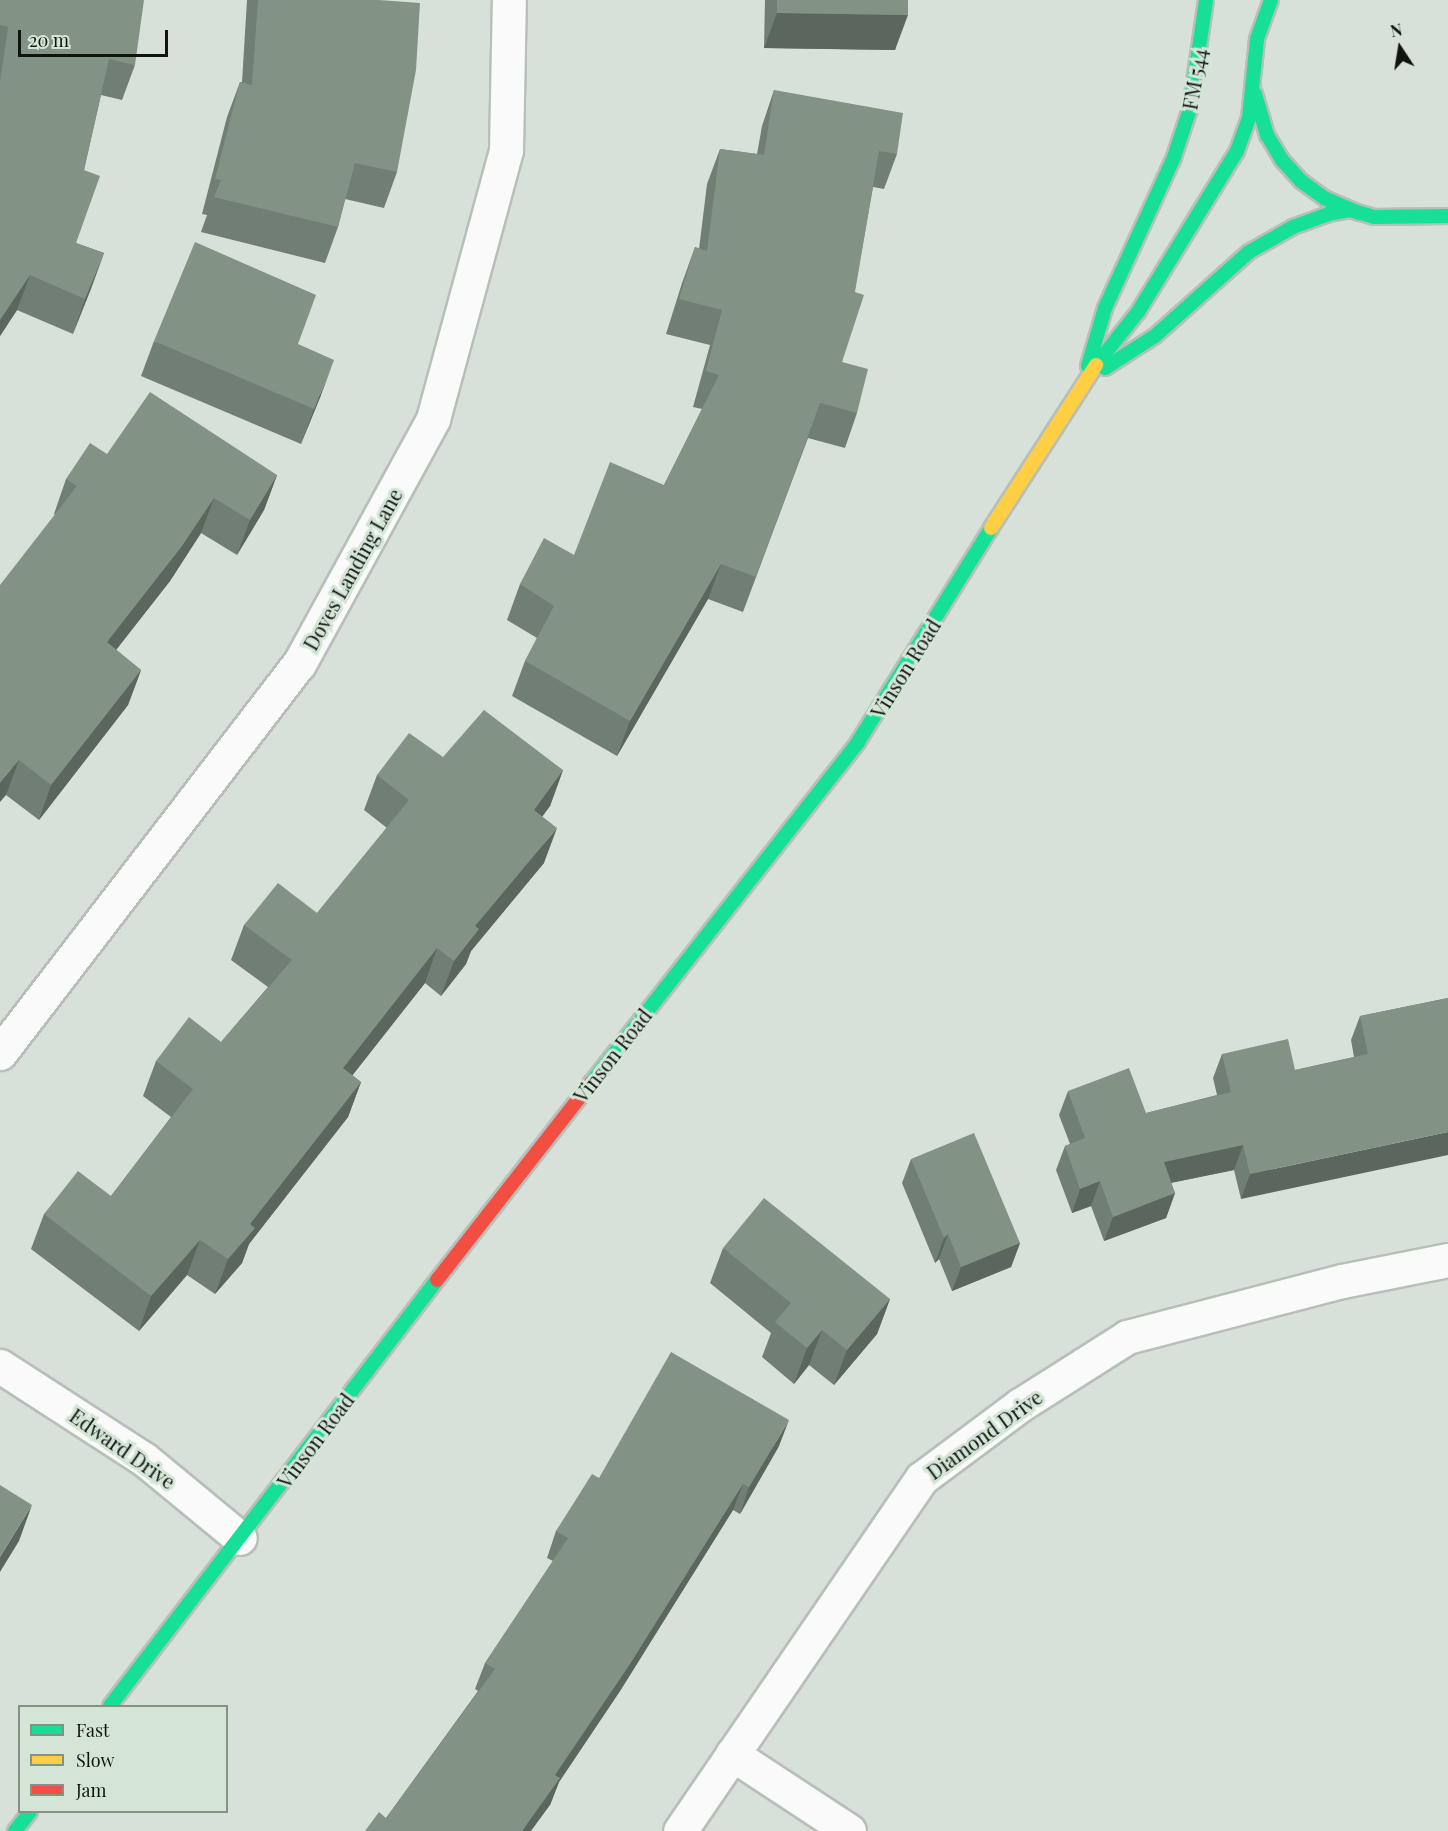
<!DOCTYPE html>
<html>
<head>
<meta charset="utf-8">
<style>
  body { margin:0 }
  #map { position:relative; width:1448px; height:1831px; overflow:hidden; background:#d8e1d9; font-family:"Playfair Display",serif }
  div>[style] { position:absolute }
  .roads { filter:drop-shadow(2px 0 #b7bfb8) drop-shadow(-2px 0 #b7bfb8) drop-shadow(0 2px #b7bfb8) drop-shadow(0 -2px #b7bfb8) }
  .street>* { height:33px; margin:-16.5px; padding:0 16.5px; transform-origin:16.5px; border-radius:16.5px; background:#f9faf9 }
  .fast>* { height:14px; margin:-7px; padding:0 7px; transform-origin:7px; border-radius:7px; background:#16e098 }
  .slow>* { height:14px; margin:-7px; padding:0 7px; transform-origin:7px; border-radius:7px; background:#ffcf43 }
  .jam>* { height:14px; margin:-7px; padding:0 7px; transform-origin:7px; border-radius:7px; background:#f24e42 }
  .wall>* { inset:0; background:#707e73 }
  .shaded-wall>* { inset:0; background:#5b675e }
  .building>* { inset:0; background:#829386 }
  span { translate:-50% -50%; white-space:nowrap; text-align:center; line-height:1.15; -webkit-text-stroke:6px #d4e5d6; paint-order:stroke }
  .street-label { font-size:20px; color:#0f140f }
  .legend { position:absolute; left:18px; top:1705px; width:210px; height:108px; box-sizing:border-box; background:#d4e5d6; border:2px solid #859186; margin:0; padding:8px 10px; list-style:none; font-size:18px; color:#0f140f }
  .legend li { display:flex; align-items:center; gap:12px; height:30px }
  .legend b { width:30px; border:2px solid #859186 }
  .north { position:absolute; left:1370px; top:18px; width:60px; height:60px; -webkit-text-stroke:4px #d4e5d6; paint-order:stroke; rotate:348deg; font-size:16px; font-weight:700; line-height:24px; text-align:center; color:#0f140f }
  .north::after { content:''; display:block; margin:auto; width:21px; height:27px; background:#0f140f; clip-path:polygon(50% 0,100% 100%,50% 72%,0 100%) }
  .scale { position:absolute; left:18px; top:30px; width:150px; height:27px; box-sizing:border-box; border:3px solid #0f140f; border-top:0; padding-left:8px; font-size:18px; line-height:21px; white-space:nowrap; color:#0f140f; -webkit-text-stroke:4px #d4e5d6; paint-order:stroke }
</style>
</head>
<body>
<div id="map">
  <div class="roads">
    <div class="street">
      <i style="left:0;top:1053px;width:491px;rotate:-52.5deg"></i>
      <i style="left:299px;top:664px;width:279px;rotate:-61.3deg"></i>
      <i style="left:433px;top:419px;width:279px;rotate:-74.8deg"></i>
      <i style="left:506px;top:150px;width:150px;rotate:-88.9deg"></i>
      <i style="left:0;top:1366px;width:171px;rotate:32.9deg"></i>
      <i style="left:144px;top:1459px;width:124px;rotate:39.5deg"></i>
      <i style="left:732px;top:1754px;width:140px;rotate:33.3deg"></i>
      <i style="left:680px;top:1831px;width:428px;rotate:-55.6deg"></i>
      <i style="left:922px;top:1478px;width:122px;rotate:-36.7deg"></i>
      <i style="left:1020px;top:1405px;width:127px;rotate:-32.4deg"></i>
      <i style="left:1127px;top:1337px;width:222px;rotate:-14.6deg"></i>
      <i style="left:1342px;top:1281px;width:108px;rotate:-11.2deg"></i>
    </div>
    <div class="fast">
      <i style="left:1255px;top:94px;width:43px;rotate:73.7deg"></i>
      <i style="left:1267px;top:135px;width:29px;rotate:59deg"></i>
      <i style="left:1282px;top:160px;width:28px;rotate:48deg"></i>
      <i style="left:1301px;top:181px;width:29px;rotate:36deg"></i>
      <i style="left:1324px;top:198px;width:38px;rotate:23deg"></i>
      <i style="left:1096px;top:365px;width:68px;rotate:-51.6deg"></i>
      <i style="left:1138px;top:312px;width:189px;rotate:-58.4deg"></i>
      <i style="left:1237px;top:151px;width:35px;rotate:-70deg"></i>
      <i style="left:1249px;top:118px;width:79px;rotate:-84.2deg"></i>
      <i style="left:1257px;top:39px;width:41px;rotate:-70.3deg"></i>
      <i style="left:1088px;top:366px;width:60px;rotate:-73.7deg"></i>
      <i style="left:1105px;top:308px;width:166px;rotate:-65.4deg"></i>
      <i style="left:1174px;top:157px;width:51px;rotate:-71.6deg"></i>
      <i style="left:1190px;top:109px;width:110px;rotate:-81.6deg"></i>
      <i style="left:1105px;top:368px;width:59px;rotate:-32.6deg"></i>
      <i style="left:1155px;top:336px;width:126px;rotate:-41.8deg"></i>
      <i style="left:1249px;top:252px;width:51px;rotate:-29.6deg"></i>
      <i style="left:1293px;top:227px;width:37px;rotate:-20deg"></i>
      <i style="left:1328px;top:214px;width:22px;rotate:-10deg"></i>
      <i style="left:1350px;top:210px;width:25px;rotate:16deg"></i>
      <i style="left:1374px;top:217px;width:74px;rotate:-0.8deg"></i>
      <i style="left:591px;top:1083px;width:433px;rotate:-51.9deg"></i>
      <i style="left:858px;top:742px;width:252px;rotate:-58.1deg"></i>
      <i style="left:110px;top:1706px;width:537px;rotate:-52.49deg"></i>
      <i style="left:15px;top:1831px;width:24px;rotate:-52deg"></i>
    </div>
    <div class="slow">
      <i style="left:991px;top:528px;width:194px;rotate:-57.2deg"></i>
    </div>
    <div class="jam">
      <i style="left:437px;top:1280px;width:250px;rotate:-52deg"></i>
    </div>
  </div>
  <div class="wall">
    <i style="clip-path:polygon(0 0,135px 65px,122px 100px,101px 95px,84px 170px,76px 243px,104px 253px,73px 334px,17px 310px,0 336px)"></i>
    <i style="clip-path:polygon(247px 0,379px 0,397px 172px,384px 208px,345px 199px,338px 227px,325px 263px,201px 232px,207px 215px,202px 214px,227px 117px,240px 82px,242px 82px)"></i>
    <i style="clip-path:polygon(765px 0,908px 0,895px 50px,764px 48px)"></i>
    <i style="clip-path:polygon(774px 90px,897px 154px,884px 189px,873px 187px,842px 362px,857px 413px,845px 448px,808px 438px,743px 612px,708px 599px,617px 756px,512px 696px,525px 661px,537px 638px,507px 620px,520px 584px,574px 555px,664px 485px,702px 409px,693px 407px,710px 345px,666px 334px,682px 283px,695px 247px,699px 249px,707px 184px,720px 149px,757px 154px,762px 126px)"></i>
    <i style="clip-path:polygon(154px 341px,321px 395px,301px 444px,141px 376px)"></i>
    <i style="clip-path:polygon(107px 454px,277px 475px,264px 510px,237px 555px,201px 533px,170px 581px,116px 650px,141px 670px,128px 705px,39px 820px,6px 795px,55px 515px,54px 514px,66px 479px)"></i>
    <i style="clip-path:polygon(443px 757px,563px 770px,550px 806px,542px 816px,544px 863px,471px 951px,466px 964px,441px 996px,425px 983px,352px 1075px,361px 1082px,348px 1117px,249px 1244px,242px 1263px,215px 1294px,187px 1275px,139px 1331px,31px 1249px,44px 1214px,111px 1196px,171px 1117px,143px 1096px,156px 1061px,221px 1042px,268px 987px,231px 960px,244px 925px,317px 913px,387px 828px,364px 810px,377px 775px)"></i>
    <i style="clip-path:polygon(1448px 998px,1241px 1199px,1234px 1170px,1171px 1183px,1175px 1193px,1166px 1218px,1104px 1241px,1091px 1206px,1072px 1213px,1056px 1170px,1065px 1146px,1070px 1144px,1059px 1115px,1068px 1091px,1146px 1113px,1217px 1095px,1213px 1078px,1222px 1054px,1295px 1070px,1354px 1057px,1351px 1040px,1360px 1016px)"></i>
    <i style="clip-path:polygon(911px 1159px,1020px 1243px,1011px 1267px,952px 1291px,939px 1259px,935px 1263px,902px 1183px)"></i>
    <i style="clip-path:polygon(723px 1248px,890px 1299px,877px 1334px,834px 1385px,809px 1365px,794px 1384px,762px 1357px,771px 1333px,710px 1283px)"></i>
    <i style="clip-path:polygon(779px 1446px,740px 1514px,733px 1510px,620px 1691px,559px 1782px,550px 1805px,386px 1818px,478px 1691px,475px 1689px,485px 1663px,553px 1561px,547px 1558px,556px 1531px,599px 1478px)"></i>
  </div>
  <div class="shaded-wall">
    <i style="clip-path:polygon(777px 13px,908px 15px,895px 50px,764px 48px)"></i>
    <i style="clip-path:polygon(104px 253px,91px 289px,73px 334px,85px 299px)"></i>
    <i style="clip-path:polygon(30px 275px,17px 310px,0 336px,0 320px)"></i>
    <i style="clip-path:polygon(334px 360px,321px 395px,301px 444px,314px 409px)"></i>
    <i style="clip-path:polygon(277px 475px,264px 510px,237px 555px,250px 520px)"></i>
    <i style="clip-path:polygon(214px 498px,201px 533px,170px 581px,94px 678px,107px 642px)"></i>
    <i style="clip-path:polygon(721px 564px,708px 599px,617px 756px,630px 721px)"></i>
    <i style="clip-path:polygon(141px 670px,128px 705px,39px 820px,51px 785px)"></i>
    <i style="clip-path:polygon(19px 760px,6px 795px,0 802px,0 782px)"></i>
    <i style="clip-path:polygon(563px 770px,550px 806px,521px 846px,534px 810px)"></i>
    <i style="clip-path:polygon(557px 828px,544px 863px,471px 951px,466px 964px,441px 996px,454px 961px,475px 926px)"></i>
    <i style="clip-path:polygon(437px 948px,425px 983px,330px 1104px,343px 1068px)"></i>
    <i style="clip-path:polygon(361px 1082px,348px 1117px,249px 1244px,242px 1263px,215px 1294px,228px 1259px,250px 1224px)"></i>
    <i style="clip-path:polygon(1448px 1132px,1448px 1155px,1241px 1199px,1250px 1174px)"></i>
    <i style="clip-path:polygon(1243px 1145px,1234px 1170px,1155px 1186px,1164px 1162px)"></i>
    <i style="clip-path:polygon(1100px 1181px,1091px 1206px,1072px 1213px,1080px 1189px)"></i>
    <i style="clip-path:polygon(1175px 1193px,1166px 1218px,1104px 1241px,1113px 1217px)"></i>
    <i style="clip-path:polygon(948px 1234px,939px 1259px,935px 1263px,944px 1238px)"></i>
    <i style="clip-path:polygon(200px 1240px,187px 1275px,139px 1331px,151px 1296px)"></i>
    <i style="clip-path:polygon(1020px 1243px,1011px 1267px,952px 1291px,961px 1267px)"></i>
    <i style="clip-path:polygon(890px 1299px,877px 1334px,834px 1385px,847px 1350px)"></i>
    <i style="clip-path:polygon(822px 1330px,809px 1365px,794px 1384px,807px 1348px)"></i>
    <i style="clip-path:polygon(789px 1420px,779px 1446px,740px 1514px,749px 1487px)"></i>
    <i style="clip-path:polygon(743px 1484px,733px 1510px,620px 1691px,559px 1782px,550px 1805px,531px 1831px,522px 1831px,555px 1775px)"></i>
    <i style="clip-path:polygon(32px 1505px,19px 1541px,0 1572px,0 1557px)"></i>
  </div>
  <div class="building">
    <i style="clip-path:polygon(0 0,144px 0,135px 65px,109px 59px,84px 170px,100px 176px,76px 243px,104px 253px,85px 299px,30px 275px,0 320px,0 82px,8px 27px,0 25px)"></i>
    <i style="clip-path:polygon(258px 0,379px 0,420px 3px,416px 70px,397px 172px,355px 163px,338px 227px,214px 197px,221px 180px,215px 179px,240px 82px,252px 85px)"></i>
    <i style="clip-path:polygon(777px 0,908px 0,908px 15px,777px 13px)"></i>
    <i style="clip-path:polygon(774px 90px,903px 113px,897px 154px,879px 151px,855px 292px,864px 295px,842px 362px,868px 369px,857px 413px,820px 403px,756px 577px,721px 564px,630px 721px,525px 661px,554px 606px,520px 584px,544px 538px,574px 555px,610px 462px,664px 485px,719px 375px,706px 371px,722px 310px,679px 299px,695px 247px,707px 251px,720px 149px,764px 155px)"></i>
    <i style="clip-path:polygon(195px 242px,316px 295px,298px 344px,334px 360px,314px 409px,154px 341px)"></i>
    <i style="clip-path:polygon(150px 392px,277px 475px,250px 520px,214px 498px,182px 546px,107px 642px,141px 670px,51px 785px,19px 760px,0 782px,0 585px,77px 486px,66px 479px,90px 443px,107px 454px)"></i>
    <i style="clip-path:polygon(484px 710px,563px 770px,534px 810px,557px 828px,475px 926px,479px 929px,454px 961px,437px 948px,343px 1068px,361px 1082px,250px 1224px,255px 1228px,228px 1259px,200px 1240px,151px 1296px,44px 1214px,78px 1171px,111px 1196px,193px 1089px,156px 1061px,189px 1017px,221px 1042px,292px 960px,244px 925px,278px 883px,317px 913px,409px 800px,377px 775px,409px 733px,443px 757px)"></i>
    <i style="clip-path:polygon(1448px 998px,1448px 1132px,1250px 1174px,1243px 1145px,1164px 1162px,1175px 1193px,1113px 1217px,1100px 1181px,1080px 1189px,1065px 1146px,1085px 1138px,1068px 1091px,1129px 1068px,1146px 1113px,1231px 1092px,1222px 1054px,1288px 1039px,1295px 1070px,1368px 1054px,1360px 1016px)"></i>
    <i style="clip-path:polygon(974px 1133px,1020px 1243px,961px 1267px,948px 1234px,944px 1238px,911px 1159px)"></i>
    <i style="clip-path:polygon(764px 1198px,890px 1299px,847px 1350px,822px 1330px,807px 1348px,775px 1322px,791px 1303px,723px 1248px)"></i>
    <i style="clip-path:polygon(671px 1352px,789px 1420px,749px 1487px,743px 1484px,630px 1664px,555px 1775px,560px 1778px,522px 1831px,365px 1831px,379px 1812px,386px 1818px,495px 1669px,485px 1663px,568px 1538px,556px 1531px,592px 1474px,599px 1478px)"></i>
    <i style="clip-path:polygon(0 1485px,32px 1505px,0 1557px)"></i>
  </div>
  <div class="street-label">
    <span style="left:1194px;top:79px;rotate:-80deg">FM 544</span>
    <span style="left:352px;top:569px;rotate:-61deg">Doves Landing Lane</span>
    <span style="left:905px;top:668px;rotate:-58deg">Vinson Road</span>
    <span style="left:612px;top:1055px;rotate:-52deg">Vinson Road</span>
    <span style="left:984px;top:1434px;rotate:-36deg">Diamond Drive</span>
    <span style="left:315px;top:1440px;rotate:-53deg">Vinson Road</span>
    <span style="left:123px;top:1448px;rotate:35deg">Edward Drive</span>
  </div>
  <ul class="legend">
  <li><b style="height:8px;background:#16e098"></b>Fast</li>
  <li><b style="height:8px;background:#ffcf43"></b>Slow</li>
  <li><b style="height:8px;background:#f24e42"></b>Jam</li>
  </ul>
  <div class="north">N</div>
  <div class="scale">20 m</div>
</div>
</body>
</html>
